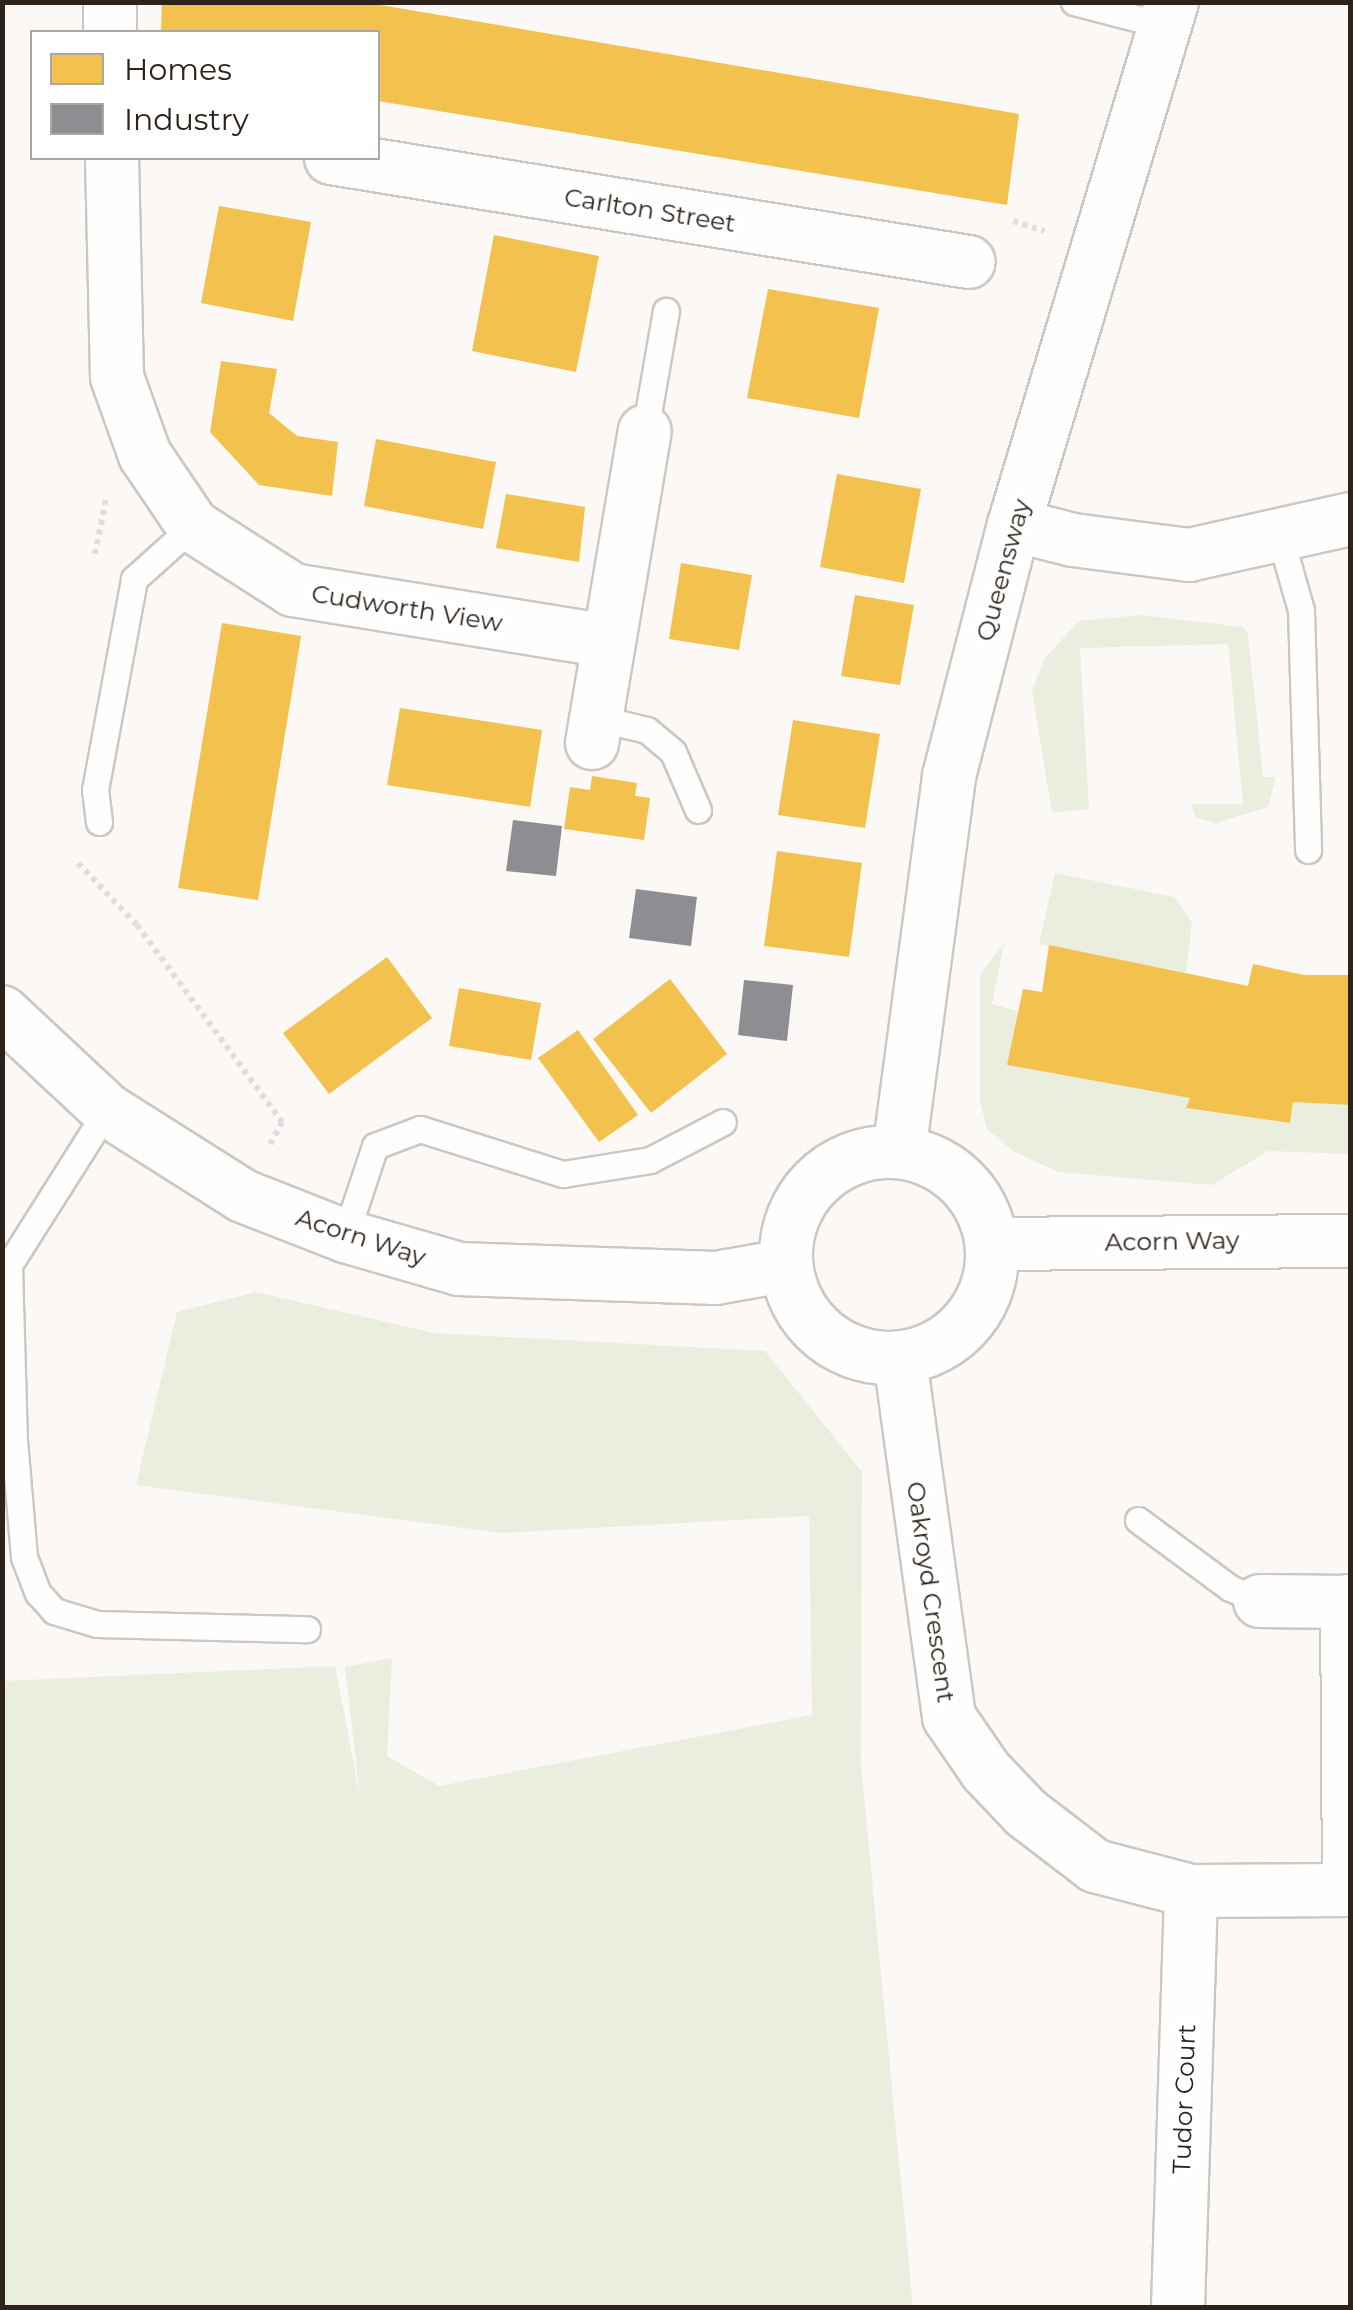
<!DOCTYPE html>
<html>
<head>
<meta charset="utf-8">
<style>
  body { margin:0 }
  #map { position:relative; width:1353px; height:2310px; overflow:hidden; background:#fbf8f6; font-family:Montserrat,sans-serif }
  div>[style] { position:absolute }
  .green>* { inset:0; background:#eaeede }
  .homes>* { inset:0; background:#f2c14e }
  .industry>* { inset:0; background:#8d8d92 }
  .path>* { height:6px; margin-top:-3px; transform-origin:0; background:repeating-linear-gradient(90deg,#e0dedd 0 5px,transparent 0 10px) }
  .roads { filter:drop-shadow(2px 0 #cdc6c1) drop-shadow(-2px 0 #cdc6c1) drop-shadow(0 2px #cdc6c1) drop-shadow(0 -2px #cdc6c1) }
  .lane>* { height:25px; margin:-12.5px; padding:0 12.5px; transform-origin:12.5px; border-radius:12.5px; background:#fefefe }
  .street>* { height:52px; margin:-26px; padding:0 26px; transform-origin:26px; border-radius:26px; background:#fefefe }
  .street>.ring { margin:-26px; padding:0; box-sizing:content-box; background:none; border:52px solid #fefefe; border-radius:50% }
  span { translate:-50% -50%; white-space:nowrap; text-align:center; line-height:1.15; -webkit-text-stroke:10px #fff; paint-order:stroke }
  .street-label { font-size:25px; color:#2e231a }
  .frame { position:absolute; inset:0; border:5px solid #2e231a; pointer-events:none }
  .legend { position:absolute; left:30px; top:30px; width:350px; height:130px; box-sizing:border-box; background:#fff; border:2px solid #aba7a3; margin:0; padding:12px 18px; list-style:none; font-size:30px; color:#2e231a }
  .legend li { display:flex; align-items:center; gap:20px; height:50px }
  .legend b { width:50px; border:2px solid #aba7a3 }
</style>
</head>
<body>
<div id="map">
  <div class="green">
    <i style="clip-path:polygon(1140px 615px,1243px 627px,1248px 634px,1263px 777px,1276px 777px,1268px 807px,1216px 823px,1196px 818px,1191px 804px,1243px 804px,1228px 644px,1080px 648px,1089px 809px,1052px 813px,1032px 691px,1045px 658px,1079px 621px)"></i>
    <i style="clip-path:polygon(1055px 873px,1174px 897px,1192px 923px,1186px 973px,1039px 944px)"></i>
    <i style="clip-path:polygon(1004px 943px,992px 1004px,1018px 1011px,1008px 1065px,1190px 1098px,1187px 1109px,1289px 1123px,1293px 1102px,1350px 1105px,1350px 1154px,1268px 1151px,1212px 1185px,1058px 1172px,1013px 1151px,987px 1129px,980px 1101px,980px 975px)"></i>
    <i style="clip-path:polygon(256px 1292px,434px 1333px,765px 1351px,862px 1472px,861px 1765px,913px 2307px,3px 2307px,3px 1681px,335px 1666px,360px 1796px,345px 1667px,392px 1658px,387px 1756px,439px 1786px,812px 1715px,809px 1516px,502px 1533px,136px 1485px,177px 1312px)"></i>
  </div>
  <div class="homes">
    <i style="clip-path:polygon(162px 2px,363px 2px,1019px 114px,1007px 205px,378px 101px,378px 32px,161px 32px)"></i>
    <i style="clip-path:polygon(219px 206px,311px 222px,293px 321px,201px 303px)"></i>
    <i style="clip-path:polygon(494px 235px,599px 256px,576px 372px,472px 351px)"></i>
    <i style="clip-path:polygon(768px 289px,879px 308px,859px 418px,747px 398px)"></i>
    <i style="clip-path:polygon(221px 361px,277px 369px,269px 413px,297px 436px,338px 442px,332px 496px,259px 485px,210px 432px)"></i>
    <i style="clip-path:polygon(376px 439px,496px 462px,483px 529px,364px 506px)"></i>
    <i style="clip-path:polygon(837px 474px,921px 489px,904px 583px,820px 567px)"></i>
    <i style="clip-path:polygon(506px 494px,585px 507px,579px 562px,496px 548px)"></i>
    <i style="clip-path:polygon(681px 563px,752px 575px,739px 650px,669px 639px)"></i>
    <i style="clip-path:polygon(855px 595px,914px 605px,900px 685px,841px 676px)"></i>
    <i style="clip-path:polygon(222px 623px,301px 636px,258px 900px,178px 888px)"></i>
    <i style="clip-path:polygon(400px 708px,542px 730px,530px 807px,387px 785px)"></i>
    <i style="clip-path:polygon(793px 720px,880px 734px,865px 828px,778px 815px)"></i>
    <i style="clip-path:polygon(592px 776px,637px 783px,635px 796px,650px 798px,644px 840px,564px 829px,570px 787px,590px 790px)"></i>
    <i style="clip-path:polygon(777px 851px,862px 863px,849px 957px,764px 946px)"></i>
    <i style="clip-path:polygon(1049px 945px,1248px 986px,1253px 964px,1304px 975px,1350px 975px,1350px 1105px,1293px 1102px,1290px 1123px,1186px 1108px,1190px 1098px,1007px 1065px,1023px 989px,1042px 992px)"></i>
    <i style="clip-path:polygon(387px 957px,432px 1018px,329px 1094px,283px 1033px)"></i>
    <i style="clip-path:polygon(670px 979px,727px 1054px,651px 1113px,593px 1039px)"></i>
    <i style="clip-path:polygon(459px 988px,541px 1003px,531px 1060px,449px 1046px)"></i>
    <i style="clip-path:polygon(578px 1030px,638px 1115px,599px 1142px,538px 1058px)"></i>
  </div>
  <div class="industry">
    <i style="clip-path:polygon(513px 820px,562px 826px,556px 876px,506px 871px)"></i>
    <i style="clip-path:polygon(636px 889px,697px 897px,691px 946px,629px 938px)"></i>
    <i style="clip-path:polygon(744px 980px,793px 985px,787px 1041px,738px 1035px)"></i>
  </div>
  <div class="path">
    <i style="left:1013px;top:221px;width:33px;rotate:18deg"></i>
    <i style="left:95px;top:554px;width:56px;rotate:-78.7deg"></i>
    <i style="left:78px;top:863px;width:86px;rotate:46.4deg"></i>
    <i style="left:137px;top:925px;width:245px;rotate:53.6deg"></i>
    <i style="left:282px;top:1122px;width:27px;rotate:118deg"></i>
  </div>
  <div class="roads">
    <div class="lane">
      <i style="left:1074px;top:2px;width:95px;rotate:14.6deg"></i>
      <i style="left:645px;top:431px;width:122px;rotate:-80.1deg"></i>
      <i style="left:1279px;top:533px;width:80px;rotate:74.1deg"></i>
      <i style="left:1301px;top:610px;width:240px;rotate:88.3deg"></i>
      <i style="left:596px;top:718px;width:52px;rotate:13.2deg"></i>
      <i style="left:647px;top:730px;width:34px;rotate:40deg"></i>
      <i style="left:673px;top:752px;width:63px;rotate:66.7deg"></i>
      <i style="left:99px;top:822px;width:32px;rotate:-97deg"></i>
      <i style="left:95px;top:790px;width:215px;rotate:-79.5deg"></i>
      <i style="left:134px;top:579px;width:79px;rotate:-41.9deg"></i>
      <i style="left:107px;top:1110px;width:183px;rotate:122.3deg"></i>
      <i style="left:9px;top:1265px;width:175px;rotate:88.4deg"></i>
      <i style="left:14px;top:1440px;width:117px;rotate:85.1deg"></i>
      <i style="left:24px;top:1557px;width:39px;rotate:69deg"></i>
      <i style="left:38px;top:1593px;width:24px;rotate:48deg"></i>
      <i style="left:54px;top:1611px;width:45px;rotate:16.8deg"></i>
      <i style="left:97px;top:1624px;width:210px;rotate:1.4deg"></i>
      <i style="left:345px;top:1236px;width:95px;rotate:-71.6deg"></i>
      <i style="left:375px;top:1146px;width:48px;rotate:-20.7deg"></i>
      <i style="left:420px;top:1129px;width:150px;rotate:17.5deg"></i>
      <i style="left:563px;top:1174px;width:88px;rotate:-9.1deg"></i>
      <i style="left:650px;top:1160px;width:82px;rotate:-27.5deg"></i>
      <i style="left:1138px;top:1520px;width:114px;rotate:36.5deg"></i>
      <i style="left:1230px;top:1588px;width:33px;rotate:23deg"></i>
    </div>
    <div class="street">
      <i style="left:110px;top:2px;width:30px;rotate:90deg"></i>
      <i style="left:112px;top:158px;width:219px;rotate:88.7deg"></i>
      <i style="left:117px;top:377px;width:83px;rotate:70.3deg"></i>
      <i style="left:145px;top:455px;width:86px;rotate:55.9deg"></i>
      <i style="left:193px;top:526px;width:119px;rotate:32.6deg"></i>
      <i style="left:293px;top:590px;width:318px;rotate:9.2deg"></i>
      <i style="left:331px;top:158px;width:646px;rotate:9.26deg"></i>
      <i style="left:1014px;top:525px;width:61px;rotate:14.3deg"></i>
      <i style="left:1073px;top:540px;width:117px;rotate:7.4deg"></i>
      <i style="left:1189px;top:555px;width:165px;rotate:-12.6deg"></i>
      <i style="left:592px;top:743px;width:316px;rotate:-80.4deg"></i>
      <i style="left:2px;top:1012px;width:144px;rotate:43deg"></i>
      <i style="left:107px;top:1110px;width:161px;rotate:32.3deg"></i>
      <i style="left:243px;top:1196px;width:110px;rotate:21.4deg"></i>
      <i style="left:345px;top:1236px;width:119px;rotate:16.1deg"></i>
      <i style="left:459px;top:1269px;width:257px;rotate:2deg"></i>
      <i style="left:716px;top:1278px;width:69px;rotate:-10deg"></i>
      <i class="ring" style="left:786px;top:1152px;width:154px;height:154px"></i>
      <i style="left:899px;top:1152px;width:379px;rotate:-82.4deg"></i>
      <i style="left:949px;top:776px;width:259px;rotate:-75.5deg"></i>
      <i style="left:1014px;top:525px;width:546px;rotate:-73.19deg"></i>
      <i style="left:993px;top:1244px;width:357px;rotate:-0.5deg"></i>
      <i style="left:900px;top:1359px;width:361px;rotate:82.2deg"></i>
      <i style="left:949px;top:1717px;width:65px;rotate:55.6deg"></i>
      <i style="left:986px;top:1771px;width:58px;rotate:46.4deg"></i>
      <i style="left:1026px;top:1813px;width:87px;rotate:37.5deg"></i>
      <i style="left:1095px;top:1866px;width:99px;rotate:14.6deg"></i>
      <i style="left:1191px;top:1891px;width:159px;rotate:-0.4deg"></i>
      <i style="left:1260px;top:1601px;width:90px;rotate:0.6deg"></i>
      <i style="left:1347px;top:1601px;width:289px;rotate:89.6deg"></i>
      <i style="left:1178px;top:2308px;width:417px;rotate:-88.2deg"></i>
    </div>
  </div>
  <div class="street-label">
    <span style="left:650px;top:210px;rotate:9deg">Carlton Street</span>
    <span style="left:1003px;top:570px;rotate:-75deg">Queensway</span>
    <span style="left:407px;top:608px;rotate:9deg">Cudworth View</span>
    <span style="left:361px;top:1237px;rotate:18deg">Acorn Way</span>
    <span style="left:1172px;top:1241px;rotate:-1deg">Acorn Way</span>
    <span style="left:931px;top:1592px;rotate:82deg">Oakroyd Crescent</span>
    <span style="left:1184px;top:2099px;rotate:-88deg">Tudor Court</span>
  </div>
  <div class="frame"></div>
  <ul class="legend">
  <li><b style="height:28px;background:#f2c14e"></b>Homes</li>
  <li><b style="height:28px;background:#8d8d92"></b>Industry</li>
  </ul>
</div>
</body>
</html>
